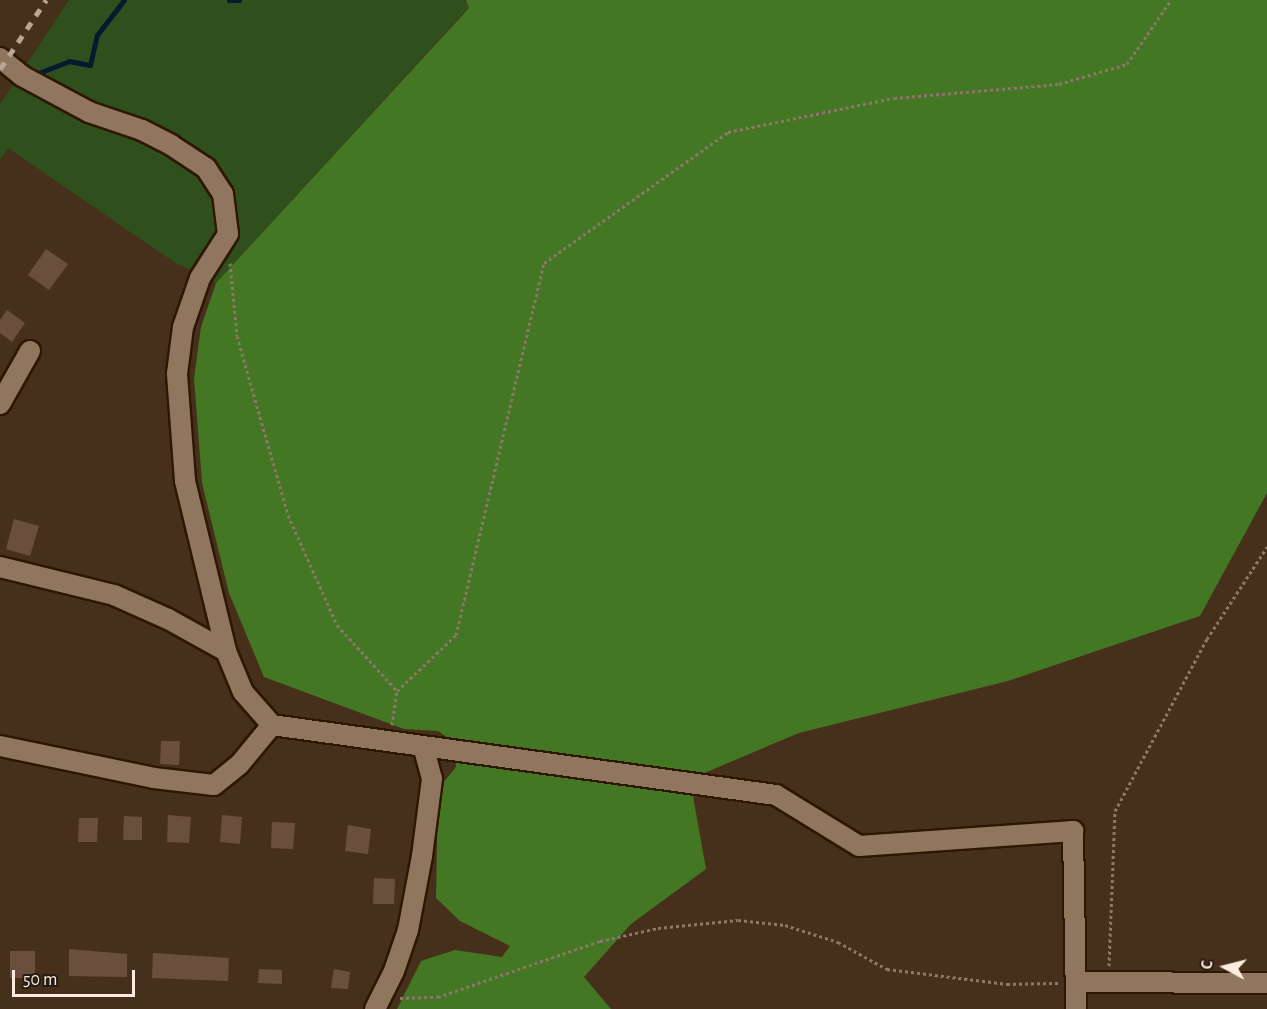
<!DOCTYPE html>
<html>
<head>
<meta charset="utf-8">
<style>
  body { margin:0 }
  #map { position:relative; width:1267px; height:1009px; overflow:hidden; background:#47301b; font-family:"Alegreya Sans",sans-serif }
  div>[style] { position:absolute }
  .green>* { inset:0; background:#2f501d }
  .forest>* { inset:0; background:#437724 }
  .stream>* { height:5px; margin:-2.5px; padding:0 2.5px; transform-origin:2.5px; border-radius:2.5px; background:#031a2f }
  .building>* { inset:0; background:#6b4f3d }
  .path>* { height:3px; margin-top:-1.5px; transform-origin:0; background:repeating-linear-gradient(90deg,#8c7866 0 3px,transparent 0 6px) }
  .roads { filter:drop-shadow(2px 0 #2d1703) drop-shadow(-2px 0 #2d1703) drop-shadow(0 2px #2d1703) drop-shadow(0 -2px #2d1703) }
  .street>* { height:20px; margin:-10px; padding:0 10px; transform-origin:10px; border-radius:10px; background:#91765f }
  .rail>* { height:4.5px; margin-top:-2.25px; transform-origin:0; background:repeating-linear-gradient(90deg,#b8a696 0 8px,transparent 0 16px) }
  span { translate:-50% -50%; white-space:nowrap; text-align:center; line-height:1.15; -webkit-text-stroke:4.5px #251b12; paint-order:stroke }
  .north { position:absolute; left:1195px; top:937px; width:60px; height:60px; -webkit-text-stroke:4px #251b12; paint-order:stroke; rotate:277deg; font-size:16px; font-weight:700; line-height:24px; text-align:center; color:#fbecdf }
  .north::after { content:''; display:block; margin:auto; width:21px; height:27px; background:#fbecdf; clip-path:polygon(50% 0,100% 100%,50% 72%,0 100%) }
  .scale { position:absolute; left:12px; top:970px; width:123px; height:27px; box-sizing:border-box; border:3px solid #fbecdf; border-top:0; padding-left:8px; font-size:18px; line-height:21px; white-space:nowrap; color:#fbecdf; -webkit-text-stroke:4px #251b12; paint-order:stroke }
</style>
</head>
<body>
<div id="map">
  <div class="green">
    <i style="clip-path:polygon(69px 0,465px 0,469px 7px,216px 283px,174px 262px,8px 148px,0 160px,0 104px)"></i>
  </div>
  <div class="forest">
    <i style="clip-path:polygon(466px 0,1267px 0,1267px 493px,1200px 616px,1008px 681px,799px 733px,690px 779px,706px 869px,631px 924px,584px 977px,611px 1009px,397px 1009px,421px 961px,455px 950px,502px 957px,510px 946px,460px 921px,436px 898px,438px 789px,456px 767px,455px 743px,438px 731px,404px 729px,264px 677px,229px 593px,202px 483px,194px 378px,201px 327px,216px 283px,469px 8px)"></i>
  </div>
  <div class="stream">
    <i style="left:229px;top:0;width:10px"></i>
    <i style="left:41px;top:72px;width:30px;rotate:-21deg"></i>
    <i style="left:69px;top:61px;width:21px;rotate:11deg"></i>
    <i style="left:90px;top:65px;width:31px;rotate:-77deg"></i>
    <i style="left:97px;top:35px;width:44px;rotate:-52.4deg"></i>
  </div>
  <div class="building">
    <i style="clip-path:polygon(46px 249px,68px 264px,49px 290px,28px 275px)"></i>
    <i style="clip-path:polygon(7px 310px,25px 323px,12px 342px,0 333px,0 320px)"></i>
    <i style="clip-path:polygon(14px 519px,39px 526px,30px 556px,6px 549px)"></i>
    <i style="clip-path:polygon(161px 741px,180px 741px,179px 765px,160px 764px)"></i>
    <i style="clip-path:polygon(168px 815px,191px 817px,189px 843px,167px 842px)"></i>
    <i style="clip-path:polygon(222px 815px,242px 817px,240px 844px,220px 842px)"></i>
    <i style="clip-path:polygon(124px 816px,142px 817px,142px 840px,123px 840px)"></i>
    <i style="clip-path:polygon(79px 818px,98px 818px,97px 842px,78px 842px)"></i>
    <i style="clip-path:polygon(272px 822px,295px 823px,293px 849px,271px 848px)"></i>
    <i style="clip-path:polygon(348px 825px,371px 829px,368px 854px,345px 851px)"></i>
    <i style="clip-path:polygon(374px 878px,395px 879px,394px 904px,373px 904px)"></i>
    <i style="clip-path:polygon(69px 949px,127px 954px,127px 977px,69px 976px)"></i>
    <i style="clip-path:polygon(10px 951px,35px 951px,35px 978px,10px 978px)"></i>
    <i style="clip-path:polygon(153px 953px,229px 958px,228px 981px,152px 978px)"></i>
    <i style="clip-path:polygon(259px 969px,282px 970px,282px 984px,258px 983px)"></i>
    <i style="clip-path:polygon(334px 969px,350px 972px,348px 989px,331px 988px)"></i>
  </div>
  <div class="path">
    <i style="left:230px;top:263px;width:73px;rotate:84.5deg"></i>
    <i style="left:237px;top:336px;width:186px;rotate:74.1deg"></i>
    <i style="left:288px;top:515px;width:120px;rotate:66deg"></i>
    <i style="left:337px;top:625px;width:89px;rotate:47.7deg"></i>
    <i style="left:392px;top:725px;width:34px;rotate:-82deg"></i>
    <i style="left:397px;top:691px;width:81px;rotate:-43.5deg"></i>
    <i style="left:456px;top:635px;width:382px;rotate:-76.7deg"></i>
    <i style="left:544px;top:263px;width:226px;rotate:-35.4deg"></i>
    <i style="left:728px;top:132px;width:169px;rotate:-11.6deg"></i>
    <i style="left:894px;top:98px;width:166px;rotate:-4.8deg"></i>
    <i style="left:1059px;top:84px;width:71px;rotate:-16.4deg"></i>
    <i style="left:1127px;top:64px;width:78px;rotate:-55.5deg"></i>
    <i style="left:1109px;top:966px;width:155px;rotate:-87.8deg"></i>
    <i style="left:1115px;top:811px;width:195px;rotate:-61.9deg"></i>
    <i style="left:1207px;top:639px;width:110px;rotate:-56.9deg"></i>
    <i style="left:400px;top:998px;width:38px;rotate:-2deg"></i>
    <i style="left:438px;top:997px;width:171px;rotate:-19.1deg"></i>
    <i style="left:600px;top:941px;width:59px;rotate:-12.6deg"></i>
    <i style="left:658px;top:928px;width:80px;rotate:-5.7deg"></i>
    <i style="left:738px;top:920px;width:47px;rotate:6.1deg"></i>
    <i style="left:785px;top:925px;width:56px;rotate:17.8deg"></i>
    <i style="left:838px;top:942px;width:56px;rotate:28.9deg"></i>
    <i style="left:887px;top:969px;width:121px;rotate:7.1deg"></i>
    <i style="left:1007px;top:984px;width:51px;rotate:-1.1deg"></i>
  </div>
  <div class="roads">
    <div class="street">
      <i style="left:0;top:58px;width:28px;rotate:39deg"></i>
      <i style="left:22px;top:76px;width:76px;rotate:28.2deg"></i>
      <i style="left:89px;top:112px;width:56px;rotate:18.8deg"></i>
      <i style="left:142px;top:130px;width:33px;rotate:27deg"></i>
      <i style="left:171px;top:145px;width:42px;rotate:33.3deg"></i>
      <i style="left:206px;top:168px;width:31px;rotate:57deg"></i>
      <i style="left:223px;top:194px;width:40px;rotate:82.9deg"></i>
      <i style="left:228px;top:234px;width:52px;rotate:122.5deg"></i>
      <i style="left:200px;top:278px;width:52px;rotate:109.1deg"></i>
      <i style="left:183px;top:327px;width:47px;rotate:97.3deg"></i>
      <i style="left:177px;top:374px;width:107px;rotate:85.7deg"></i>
      <i style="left:185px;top:481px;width:175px;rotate:76.4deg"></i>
      <i style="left:226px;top:651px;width:44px;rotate:67.5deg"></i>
      <i style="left:243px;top:692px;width:44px;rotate:48.7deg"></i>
      <i style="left:272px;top:725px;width:509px;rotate:7.91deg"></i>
      <i style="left:776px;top:795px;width:97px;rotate:31.6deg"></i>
      <i style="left:859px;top:846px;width:215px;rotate:-4deg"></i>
      <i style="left:1073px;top:831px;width:178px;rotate:89deg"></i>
      <i style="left:0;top:404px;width:61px;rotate:-60.5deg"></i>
      <i style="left:0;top:567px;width:117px;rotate:13.8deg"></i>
      <i style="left:114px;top:595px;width:59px;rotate:24deg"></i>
      <i style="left:168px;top:619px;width:66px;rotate:28.9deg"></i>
      <i style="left:0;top:746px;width:157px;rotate:11.7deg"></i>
      <i style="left:154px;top:778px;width:60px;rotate:6.7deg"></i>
      <i style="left:214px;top:785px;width:32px;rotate:-39deg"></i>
      <i style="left:239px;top:765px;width:52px;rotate:-50.5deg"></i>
      <i style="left:1076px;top:982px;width:191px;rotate:0.3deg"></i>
      <i style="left:375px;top:1009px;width:42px;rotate:-63.4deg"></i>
      <i style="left:394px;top:971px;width:43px;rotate:-71.1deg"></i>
      <i style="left:408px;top:930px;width:75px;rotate:-79.3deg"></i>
      <i style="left:422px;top:856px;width:78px;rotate:-82.6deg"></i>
      <i style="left:432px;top:779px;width:31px;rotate:-105deg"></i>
    </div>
  </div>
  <div class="rail">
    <i style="left:0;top:69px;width:83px;rotate:-56.3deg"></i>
  </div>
  <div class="north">С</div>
  <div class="scale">50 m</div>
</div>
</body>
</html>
